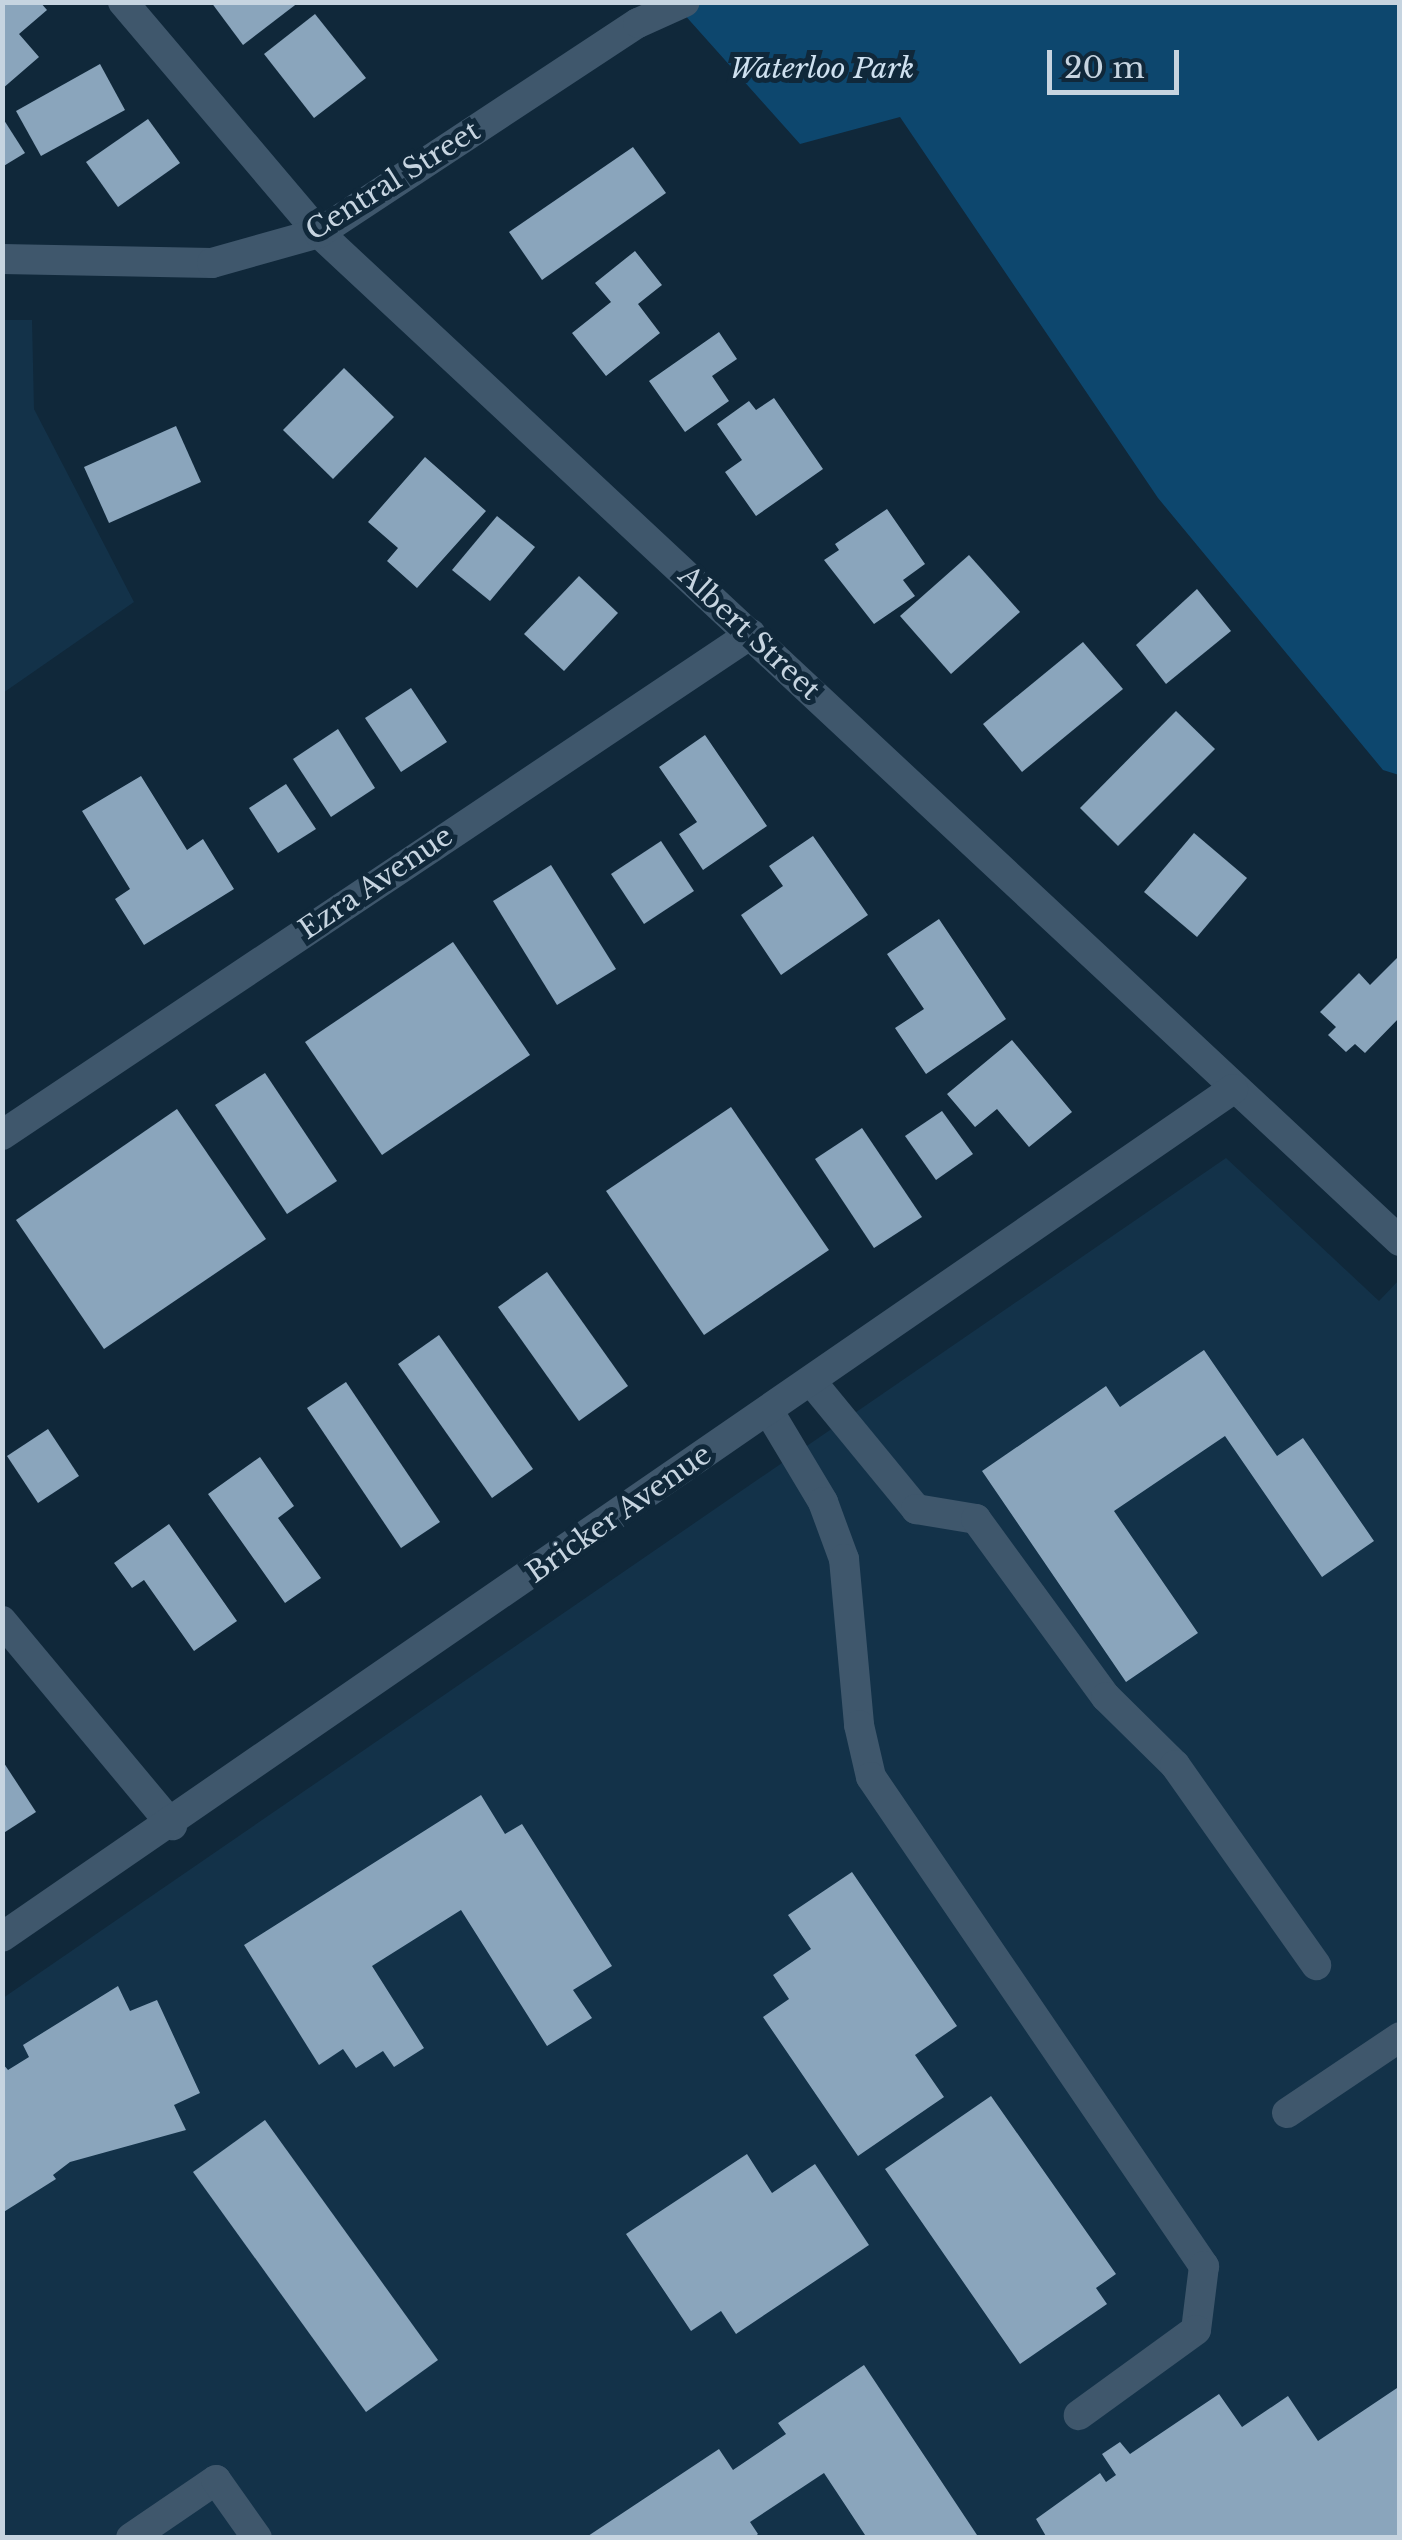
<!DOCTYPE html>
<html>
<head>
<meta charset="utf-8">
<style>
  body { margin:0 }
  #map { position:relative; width:1402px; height:2540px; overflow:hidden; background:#10283a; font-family:"Libre Baskerville",serif }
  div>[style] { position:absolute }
  .built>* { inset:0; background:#133249 }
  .green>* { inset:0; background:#0d476e }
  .building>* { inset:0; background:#8aa5bc }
  .minor>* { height:30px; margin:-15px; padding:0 15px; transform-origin:15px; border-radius:15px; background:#3f576c }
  span { translate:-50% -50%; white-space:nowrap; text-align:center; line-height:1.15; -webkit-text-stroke:10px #10283a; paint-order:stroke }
  .park-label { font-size:28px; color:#cfe1f0; font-style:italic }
  .street-label { font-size:28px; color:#c6d4e0 }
  .frame { position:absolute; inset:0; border:5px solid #c6d4e0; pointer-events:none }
  .scale { position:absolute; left:1047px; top:50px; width:132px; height:45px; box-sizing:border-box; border:5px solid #c6d4e0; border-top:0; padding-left:12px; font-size:30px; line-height:35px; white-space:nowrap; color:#c6d4e0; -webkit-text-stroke:8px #10283a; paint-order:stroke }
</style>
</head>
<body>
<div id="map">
  <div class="built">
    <i style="clip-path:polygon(3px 320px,32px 320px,34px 409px,134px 602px,3px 693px)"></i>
    <i style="clip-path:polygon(1226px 1158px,1379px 1301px,1399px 1280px,1399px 2537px,3px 2538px,3px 1998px)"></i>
  </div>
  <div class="green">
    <i style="clip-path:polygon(674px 3px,1399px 3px,1399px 775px,1383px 770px,1158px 498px,900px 117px,800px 144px)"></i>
  </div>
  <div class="building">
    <i style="clip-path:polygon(2px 2px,40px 2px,47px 10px,19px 34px,39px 57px,2px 89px)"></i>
    <i style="clip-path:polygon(211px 2px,299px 2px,243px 45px)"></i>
    <i style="clip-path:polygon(315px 14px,366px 78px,314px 118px,264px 54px)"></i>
    <i style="clip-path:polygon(100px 64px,125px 110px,41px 156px,16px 111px)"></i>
    <i style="clip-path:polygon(2px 117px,25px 153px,2px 167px)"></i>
    <i style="clip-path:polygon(148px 119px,180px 163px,118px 207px,86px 162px)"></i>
    <i style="clip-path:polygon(633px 147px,666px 193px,542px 280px,509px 232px)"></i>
    <i style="clip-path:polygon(635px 251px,662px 285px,638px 304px,660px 333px,606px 376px,572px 333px,611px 302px,595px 283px)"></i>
    <i style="clip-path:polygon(719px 332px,737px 359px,712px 376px,729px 401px,685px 432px,649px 381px)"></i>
    <i style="clip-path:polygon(344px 368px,394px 417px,333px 479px,283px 430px)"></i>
    <i style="clip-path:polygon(774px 398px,823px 469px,756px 516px,725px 472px,742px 460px,717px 424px,749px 401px,756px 410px)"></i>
    <i style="clip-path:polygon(176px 426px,201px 482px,109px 523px,84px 467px)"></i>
    <i style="clip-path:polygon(425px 457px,486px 511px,417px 588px,387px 561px,398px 548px,368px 522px)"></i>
    <i style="clip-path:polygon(887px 509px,925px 564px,903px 580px,915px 596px,874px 624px,824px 560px,839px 550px,835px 544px)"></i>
    <i style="clip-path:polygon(497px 516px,535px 547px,490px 601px,452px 570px)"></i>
    <i style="clip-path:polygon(969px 555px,1020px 612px,951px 674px,900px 616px)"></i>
    <i style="clip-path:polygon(579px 576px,618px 613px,564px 671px,524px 634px)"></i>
    <i style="clip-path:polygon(1197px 589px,1231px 631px,1166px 684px,1136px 645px)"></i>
    <i style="clip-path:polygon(1083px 642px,1123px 689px,1022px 772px,983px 724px)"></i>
    <i style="clip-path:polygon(411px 688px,447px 742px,401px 772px,365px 718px)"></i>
    <i style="clip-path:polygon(1176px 711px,1215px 749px,1118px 846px,1080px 808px)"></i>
    <i style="clip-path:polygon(338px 729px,375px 788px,331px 817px,293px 759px)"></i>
    <i style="clip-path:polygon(705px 735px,767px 826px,703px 870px,679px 834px,697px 822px,659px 767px)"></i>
    <i style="clip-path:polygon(141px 776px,187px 850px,203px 839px,234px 889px,144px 945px,115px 899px,130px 889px,82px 811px)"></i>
    <i style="clip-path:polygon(286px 784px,316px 829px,278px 853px,249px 808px)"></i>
    <i style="clip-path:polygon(1194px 833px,1247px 878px,1197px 937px,1144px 892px)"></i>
    <i style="clip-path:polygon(813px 836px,868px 915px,781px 975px,741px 915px,783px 886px,769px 866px)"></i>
    <i style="clip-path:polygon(661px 841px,694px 891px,644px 924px,611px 874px)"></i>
    <i style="clip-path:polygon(551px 865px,616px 969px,557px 1005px,493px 901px)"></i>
    <i style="clip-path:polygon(939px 919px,1006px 1019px,926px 1074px,895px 1028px,924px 1009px,887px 954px)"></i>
    <i style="clip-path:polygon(453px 942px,530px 1055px,382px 1155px,305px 1042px)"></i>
    <i style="clip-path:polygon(1400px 955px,1400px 1017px,1365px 1053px,1355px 1044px,1346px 1052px,1328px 1035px,1336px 1027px,1320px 1012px,1359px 973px,1370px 985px)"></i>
    <i style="clip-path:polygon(1012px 1040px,1072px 1112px,1029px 1147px,997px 1109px,975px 1127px,947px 1094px)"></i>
    <i style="clip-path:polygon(265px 1073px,337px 1181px,287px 1214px,215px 1105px)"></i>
    <i style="clip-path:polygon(731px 1107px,829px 1250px,704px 1335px,606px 1191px)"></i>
    <i style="clip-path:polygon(177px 1109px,266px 1239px,104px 1349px,16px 1220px)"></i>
    <i style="clip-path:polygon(942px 1111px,973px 1154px,936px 1180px,905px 1136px)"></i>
    <i style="clip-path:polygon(862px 1128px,922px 1217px,874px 1248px,815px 1159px)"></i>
    <i style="clip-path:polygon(547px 1272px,628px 1386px,579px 1421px,498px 1307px)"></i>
    <i style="clip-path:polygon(439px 1335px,533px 1469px,492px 1498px,398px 1364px)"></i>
    <i style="clip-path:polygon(1204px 1350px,1277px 1456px,1303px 1438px,1374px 1541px,1322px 1577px,1225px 1436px,1114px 1511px,1198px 1633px,1126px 1682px,982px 1471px,1106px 1386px,1120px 1407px)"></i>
    <i style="clip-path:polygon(346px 1382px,440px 1522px,401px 1548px,307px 1408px)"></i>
    <i style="clip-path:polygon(48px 1429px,79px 1476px,38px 1503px,7px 1456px)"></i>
    <i style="clip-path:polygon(260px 1457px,294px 1506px,278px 1518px,321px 1578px,285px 1603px,208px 1494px)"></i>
    <i style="clip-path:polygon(169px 1524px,237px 1621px,194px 1651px,144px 1580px,132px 1588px,114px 1563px)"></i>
    <i style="clip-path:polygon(2px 1760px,36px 1812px,2px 1834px)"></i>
    <i style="clip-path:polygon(481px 1795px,505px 1834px,522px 1824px,612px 1966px,573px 1990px,592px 2018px,547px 2046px,461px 1910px,372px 1966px,424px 2048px,394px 2067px,383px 2051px,356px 2068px,343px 2049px,319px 2065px,244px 1945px)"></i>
    <i style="clip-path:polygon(852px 1872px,957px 2026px,915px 2055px,944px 2097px,858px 2156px,763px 2017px,789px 1999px,773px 1975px,811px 1949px,788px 1915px)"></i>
    <i style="clip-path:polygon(118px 1986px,130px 2011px,157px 2000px,200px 2093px,174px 2105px,186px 2130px,70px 2162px,53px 2175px,56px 2179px,2px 2213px,2px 2063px,8px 2070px,29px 2057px,23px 2045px)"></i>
    <i style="clip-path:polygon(991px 2096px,1116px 2274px,1096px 2288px,1107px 2304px,1020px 2364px,885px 2169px)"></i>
    <i style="clip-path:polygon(265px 2120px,438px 2360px,366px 2412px,193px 2172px)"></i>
    <i style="clip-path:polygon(747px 2154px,772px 2193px,815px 2164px,869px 2245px,736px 2334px,721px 2311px,691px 2331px,626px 2234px)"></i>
    <i style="clip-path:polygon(864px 2365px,979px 2538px,867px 2538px,824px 2473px,750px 2522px,758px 2534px,753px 2538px,585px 2538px,719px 2449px,733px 2470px,786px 2434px,778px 2423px)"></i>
    <i style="clip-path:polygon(1400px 2386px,1400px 2538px,1047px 2538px,1036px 2519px,1100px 2473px,1106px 2482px,1116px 2475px,1102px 2454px,1120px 2442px,1130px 2454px,1219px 2394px,1242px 2427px,1288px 2396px,1318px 2441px)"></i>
  </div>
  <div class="minor">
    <i style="left:123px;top:2px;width:303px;rotate:49.7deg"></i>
    <i style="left:319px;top:233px;width:1478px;rotate:43deg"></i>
    <i style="left:2px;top:259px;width:210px;rotate:1.1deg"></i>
    <i style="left:212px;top:263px;width:111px;rotate:-15.7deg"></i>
    <i style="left:319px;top:233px;width:382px;rotate:-33.4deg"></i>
    <i style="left:638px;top:23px;width:51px;rotate:-24.1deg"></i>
    <i style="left:2px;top:1135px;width:901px;rotate:-33.78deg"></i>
    <i style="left:811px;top:1381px;width:166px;rotate:50.6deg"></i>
    <i style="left:916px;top:1509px;width:61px;rotate:9.5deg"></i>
    <i style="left:976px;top:1519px;width:220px;rotate:53.9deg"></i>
    <i style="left:1106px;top:1697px;width:97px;rotate:44.6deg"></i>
    <i style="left:1175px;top:1765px;width:245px;rotate:54.8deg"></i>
    <i style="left:768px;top:1410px;width:107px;rotate:59.1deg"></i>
    <i style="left:823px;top:1502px;width:61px;rotate:69.8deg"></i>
    <i style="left:844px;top:1559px;width:167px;rotate:84.8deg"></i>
    <i style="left:859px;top:1725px;width:53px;rotate:77deg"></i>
    <i style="left:871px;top:1777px;width:592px;rotate:55.75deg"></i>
    <i style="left:1204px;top:2266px;width:64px;rotate:97.1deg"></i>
    <i style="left:1196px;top:2330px;width:145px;rotate:144deg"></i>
    <i style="left:2px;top:1621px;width:266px;rotate:50.2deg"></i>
    <i style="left:2px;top:1937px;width:1495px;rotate:-34.56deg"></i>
    <i style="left:1287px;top:2113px;width:136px;rotate:-33.9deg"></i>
    <i style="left:131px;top:2538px;width:103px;rotate:-34.3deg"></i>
    <i style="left:216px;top:2480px;width:71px;rotate:54.7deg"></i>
  </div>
  <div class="park-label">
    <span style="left:822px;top:69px">Waterloo Park</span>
  </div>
  <div class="street-label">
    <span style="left:393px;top:181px;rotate:-32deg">Central Street</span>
    <span style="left:749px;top:633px;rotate:43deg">Albert Street</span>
    <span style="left:376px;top:883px;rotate:-34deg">Ezra Avenue</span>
    <span style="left:619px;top:1514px;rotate:-35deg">Bricker Avenue</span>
  </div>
  <div class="frame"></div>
  <div class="scale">20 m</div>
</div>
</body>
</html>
